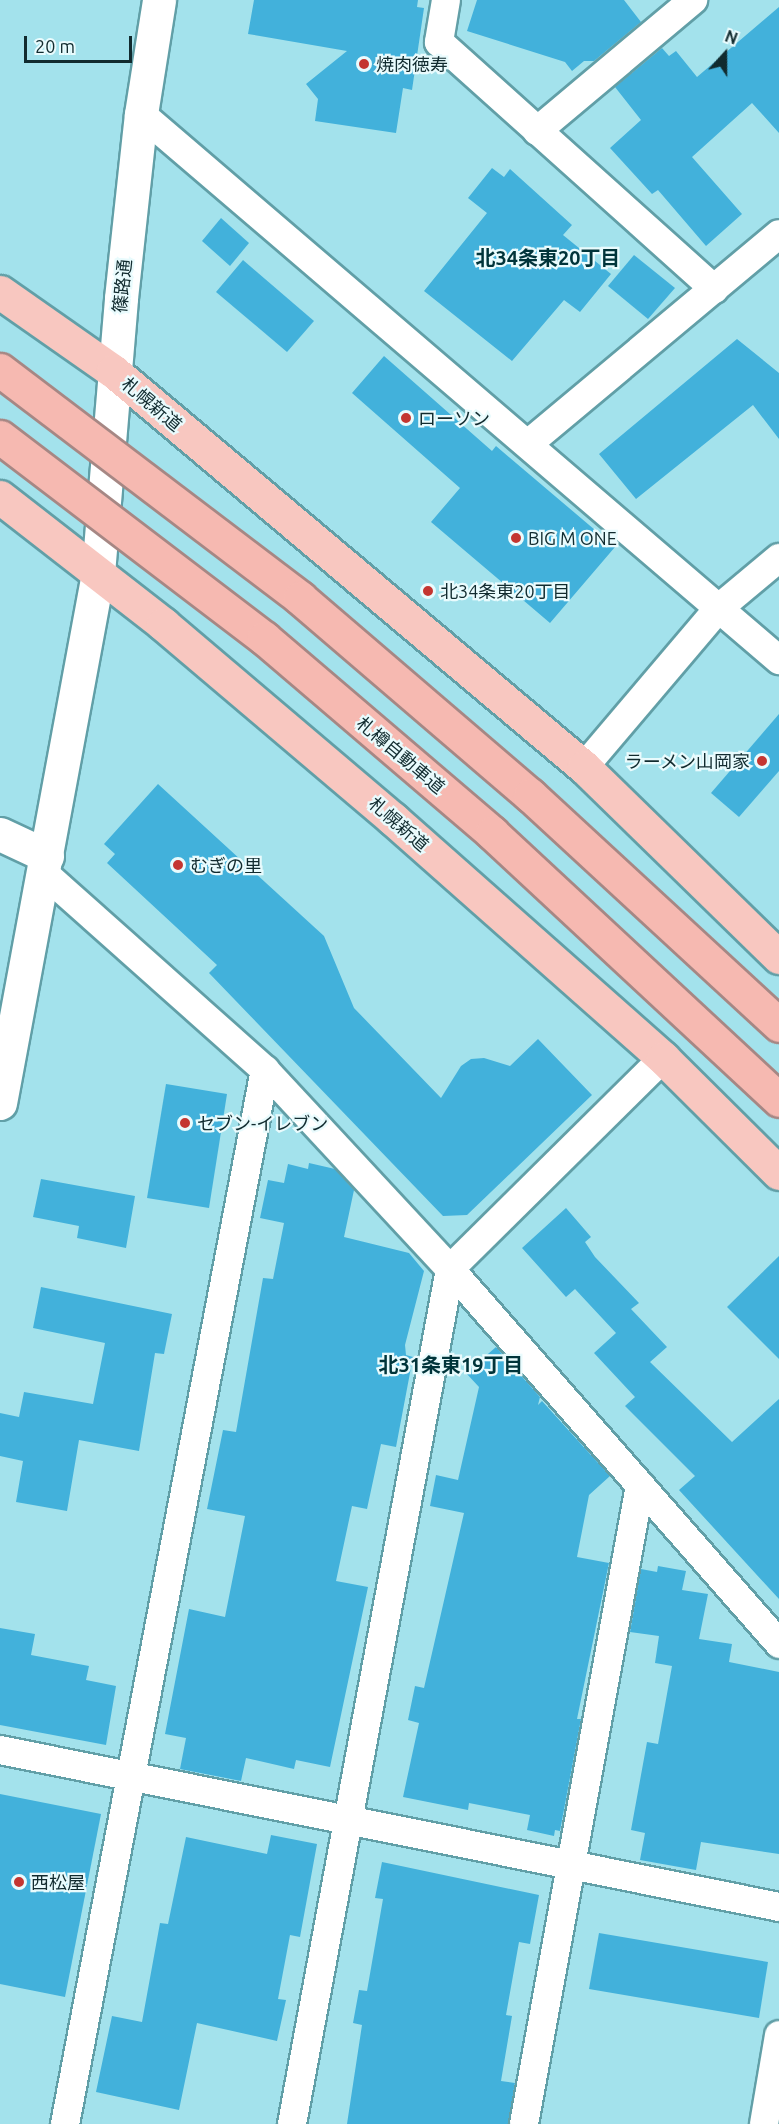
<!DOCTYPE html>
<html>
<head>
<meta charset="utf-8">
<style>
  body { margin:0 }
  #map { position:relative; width:779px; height:2124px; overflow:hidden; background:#a3e2ec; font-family:Ubuntu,"Noto Sans JP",sans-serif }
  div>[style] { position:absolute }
  .building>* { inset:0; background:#42b1db }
  .roads { filter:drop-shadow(2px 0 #619fa7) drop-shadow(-2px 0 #619fa7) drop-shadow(0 2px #619fa7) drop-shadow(0 -2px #619fa7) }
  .minor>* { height:28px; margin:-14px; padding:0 14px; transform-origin:14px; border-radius:14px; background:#fff }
  .tertiary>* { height:33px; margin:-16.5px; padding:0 16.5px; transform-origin:16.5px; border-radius:16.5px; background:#fff }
  .trunk>* { height:33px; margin:-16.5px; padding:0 16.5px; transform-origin:16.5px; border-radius:16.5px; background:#f8c7c0 }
  .bridges { filter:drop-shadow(2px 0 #a68784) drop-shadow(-2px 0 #a68784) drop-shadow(0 2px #a68784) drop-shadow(0 -2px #a68784) }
  .motorway-bridge>* { height:33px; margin:-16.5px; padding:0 16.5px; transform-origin:16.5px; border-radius:16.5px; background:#f6b9b1 }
  .dots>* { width:16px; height:16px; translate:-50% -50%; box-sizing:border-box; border:3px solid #e9fbfd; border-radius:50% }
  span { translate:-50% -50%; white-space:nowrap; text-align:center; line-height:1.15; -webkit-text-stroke:4.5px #e9fbfd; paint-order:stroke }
  .poi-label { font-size:18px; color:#112b2f }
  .left { translate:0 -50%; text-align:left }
  .right { translate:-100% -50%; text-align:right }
  .street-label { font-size:18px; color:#112b2f }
  .neighbourhood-label { font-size:20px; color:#00343a; font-weight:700 }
  .north { position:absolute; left:695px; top:24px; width:60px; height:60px; -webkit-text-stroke:4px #e9fbfd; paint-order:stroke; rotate:21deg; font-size:16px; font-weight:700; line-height:24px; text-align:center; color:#112b2f }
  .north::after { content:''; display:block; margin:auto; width:21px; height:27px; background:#112b2f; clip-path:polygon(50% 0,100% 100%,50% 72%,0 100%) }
  .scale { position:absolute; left:24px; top:36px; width:108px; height:27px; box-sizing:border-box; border:3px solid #112b2f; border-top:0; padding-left:8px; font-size:18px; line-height:21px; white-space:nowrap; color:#112b2f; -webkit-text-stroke:4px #e9fbfd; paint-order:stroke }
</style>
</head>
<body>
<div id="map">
  <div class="building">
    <i style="clip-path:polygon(254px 0,418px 0,417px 7px,424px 8px,412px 90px,403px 88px,396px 133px,315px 121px,318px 99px,306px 84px,347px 51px,248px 34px)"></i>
    <i style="clip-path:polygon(477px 0,624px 0,641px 22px,594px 61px,584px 61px,572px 71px,565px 62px,467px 31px)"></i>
    <i style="clip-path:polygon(779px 7px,779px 133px,752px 103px,692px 157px,742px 214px,706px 246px,658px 190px,652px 194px,610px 148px,641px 120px,615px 87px,662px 48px,669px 56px,676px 51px,697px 77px)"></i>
    <i style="clip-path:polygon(492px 168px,504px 177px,510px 169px,572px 225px,563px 235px,611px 274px,580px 312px,564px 300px,512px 361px,424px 291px,487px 213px,468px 198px)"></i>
    <i style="clip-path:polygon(221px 218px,249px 243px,230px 266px,202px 241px)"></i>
    <i style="clip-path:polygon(634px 255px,675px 288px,648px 319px,608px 286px)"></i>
    <i style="clip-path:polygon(243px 260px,314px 321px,287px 352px,216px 292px)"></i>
    <i style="clip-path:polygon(737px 339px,779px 373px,779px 439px,753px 405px,636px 499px,599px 454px)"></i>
    <i style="clip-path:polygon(384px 356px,492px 451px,496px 446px,615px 547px,550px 623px,431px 522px,460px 488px,352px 393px)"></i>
    <i style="clip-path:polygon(779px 714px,779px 771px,739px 817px,711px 793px)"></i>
    <i style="clip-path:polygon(158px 784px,324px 936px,354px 1008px,441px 1098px,461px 1066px,471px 1059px,484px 1058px,510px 1066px,538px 1039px,592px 1095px,467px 1215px,443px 1216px,209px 973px,217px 965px,107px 863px,115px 854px,104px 844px)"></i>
    <i style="clip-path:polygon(166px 1084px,227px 1094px,209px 1208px,147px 1198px)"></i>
    <i style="clip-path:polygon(309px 1163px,335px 1169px,354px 1190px,344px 1237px,409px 1253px,424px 1271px,405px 1345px,406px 1355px,413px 1357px,396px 1447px,381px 1444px,367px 1509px,352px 1506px,336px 1581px,368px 1587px,330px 1767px,296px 1760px,294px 1769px,246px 1758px,241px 1781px,180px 1769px,186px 1738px,165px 1734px,189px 1609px,225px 1617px,245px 1516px,207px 1509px,223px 1430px,236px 1432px,263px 1278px,273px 1279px,284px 1223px,260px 1218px,268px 1180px,284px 1183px,288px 1164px,308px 1169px)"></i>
    <i style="clip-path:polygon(41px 1179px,135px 1196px,126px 1248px,77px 1238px,79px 1226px,33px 1217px)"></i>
    <i style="clip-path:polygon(566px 1208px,591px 1237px,585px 1242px,595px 1257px,639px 1303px,631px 1309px,667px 1347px,650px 1362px,732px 1442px,779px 1399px,779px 1599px,679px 1490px,695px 1476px,625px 1406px,635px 1397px,594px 1353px,616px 1333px,575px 1289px,566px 1297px,522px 1248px)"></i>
    <i style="clip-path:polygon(779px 1256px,779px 1359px,727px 1307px)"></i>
    <i style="clip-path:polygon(41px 1287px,172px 1314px,164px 1354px,155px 1353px,139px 1451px,79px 1440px,67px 1511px,16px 1502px,23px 1461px,0 1456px,0 1413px,19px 1417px,24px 1392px,93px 1404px,105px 1343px,33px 1328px)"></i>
    <i style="clip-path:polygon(496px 1347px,540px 1397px,538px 1405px,542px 1401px,610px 1476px,589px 1495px,577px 1557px,609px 1563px,577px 1719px,581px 1719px,560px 1831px,555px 1830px,554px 1836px,527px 1830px,530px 1815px,469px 1803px,468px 1810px,403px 1797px,419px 1723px,408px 1720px,415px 1686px,424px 1688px,464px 1513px,430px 1506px,436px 1475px,458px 1480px,479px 1387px,466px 1373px)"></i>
    <i style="clip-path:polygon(658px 1566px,686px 1571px,682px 1590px,708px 1594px,699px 1639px,732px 1644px,729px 1662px,779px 1672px,779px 1854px,701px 1842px,696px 1870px,640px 1860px,645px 1833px,631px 1830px,647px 1742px,658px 1744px,672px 1666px,655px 1663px,659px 1636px,630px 1632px,641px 1569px,657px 1572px)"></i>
    <i style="clip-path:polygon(0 1628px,35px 1634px,31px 1655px,89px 1666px,86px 1680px,116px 1686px,106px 1745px,0 1725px)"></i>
    <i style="clip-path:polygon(0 1794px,101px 1814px,65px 1997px,0 1984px)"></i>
    <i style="clip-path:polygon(271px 1835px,317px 1844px,300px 1937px,290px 1935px,278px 1999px,286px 2000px,277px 2041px,197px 2023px,179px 2110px,96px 2092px,112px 2016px,142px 2022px,160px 1923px,168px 1924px,186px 1837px,267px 1854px)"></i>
    <i style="clip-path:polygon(382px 1862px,539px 1895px,530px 1944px,519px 1942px,506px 2015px,512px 2016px,501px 2081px,515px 2083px,508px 2124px,347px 2124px,362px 2025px,353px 2023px,359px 1990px,367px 1991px,383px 1899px,375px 1898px)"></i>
    <i style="clip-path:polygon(599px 1933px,768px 1962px,759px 2018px,589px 1989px)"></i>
  </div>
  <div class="roads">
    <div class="minor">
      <i style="left:446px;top:0;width:43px;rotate:99.5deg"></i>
      <i style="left:439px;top:42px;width:370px;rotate:41.9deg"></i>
      <i style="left:141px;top:114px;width:840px;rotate:40.56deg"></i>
      <i style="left:537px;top:131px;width:204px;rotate:-40deg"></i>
      <i style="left:528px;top:444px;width:327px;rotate:-39.9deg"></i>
      <i style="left:584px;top:767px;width:209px;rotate:-49.7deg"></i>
      <i style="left:719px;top:608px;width:78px;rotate:-39.8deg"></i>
      <i style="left:45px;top:874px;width:295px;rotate:41.7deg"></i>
      <i style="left:265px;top:1070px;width:272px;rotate:47.1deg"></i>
      <i style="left:450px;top:1269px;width:499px;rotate:48.7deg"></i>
      <i style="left:0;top:1750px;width:795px;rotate:11.39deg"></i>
      <i style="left:65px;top:2124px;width:1073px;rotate:-79.26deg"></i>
      <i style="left:292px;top:2124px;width:869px;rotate:-79.53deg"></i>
      <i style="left:450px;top:1269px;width:300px;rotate:-44.7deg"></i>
      <i style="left:524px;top:2124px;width:649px;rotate:-79.71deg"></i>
      <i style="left:764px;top:2124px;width:90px;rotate:-80.4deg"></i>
    </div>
    <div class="tertiary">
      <i style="left:0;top:834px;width:52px;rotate:25.1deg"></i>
      <i style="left:0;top:1103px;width:539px;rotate:-79.52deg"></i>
      <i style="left:98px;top:573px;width:276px;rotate:-85.2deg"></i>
      <i style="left:121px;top:298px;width:185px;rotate:-83.8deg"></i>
      <i style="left:141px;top:114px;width:115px;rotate:-81deg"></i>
    </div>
    <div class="trunk">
      <i style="left:0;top:292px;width:138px;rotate:35deg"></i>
      <i style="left:113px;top:371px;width:615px;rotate:40.06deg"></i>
      <i style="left:584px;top:767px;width:272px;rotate:44.3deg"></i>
      <i style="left:0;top:497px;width:207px;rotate:37.9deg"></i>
      <i style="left:163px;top:624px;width:302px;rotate:40.3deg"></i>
      <i style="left:393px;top:819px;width:361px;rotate:41.5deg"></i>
      <i style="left:663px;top:1058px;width:163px;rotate:44.8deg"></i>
    </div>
  </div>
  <div class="bridges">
    <div class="motorway-bridge">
      <i style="left:0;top:370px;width:377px;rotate:37.2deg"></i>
      <i style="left:300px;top:598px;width:303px;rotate:40.6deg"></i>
      <i style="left:530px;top:795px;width:339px;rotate:42.7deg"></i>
      <i style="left:0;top:437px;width:332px;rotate:37.3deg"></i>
      <i style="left:264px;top:638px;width:300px;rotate:40.5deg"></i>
      <i style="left:492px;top:833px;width:392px;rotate:42.9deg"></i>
    </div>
  </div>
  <div class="dots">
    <i style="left:364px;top:64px;background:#c43631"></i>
    <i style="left:406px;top:418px;background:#c43631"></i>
    <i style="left:516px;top:538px;background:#c43631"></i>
    <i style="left:428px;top:591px;background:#c43631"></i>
    <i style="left:762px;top:761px;background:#c43631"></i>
    <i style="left:178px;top:865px;background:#c43631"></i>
    <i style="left:185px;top:1123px;background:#c43631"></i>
    <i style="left:19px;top:1882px;background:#c43631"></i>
  </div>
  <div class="poi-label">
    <span class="left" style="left:376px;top:64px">焼肉徳寿</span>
    <span class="left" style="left:418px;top:418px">ローソン</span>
    <span class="left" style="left:528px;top:538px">BIG M ONE</span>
    <span class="left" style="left:440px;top:591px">北34条東20丁目</span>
    <span class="right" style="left:750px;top:761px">ラーメン山岡家</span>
    <span class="left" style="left:190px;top:865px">むぎの里</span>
    <span class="left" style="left:197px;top:1123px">セブン-イレブン</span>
    <span class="left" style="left:31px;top:1882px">西松屋</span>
  </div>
  <div class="street-label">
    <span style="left:122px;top:286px;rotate:-84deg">篠路通</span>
    <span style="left:152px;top:404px;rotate:40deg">札幌新道</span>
    <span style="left:401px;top:755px;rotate:40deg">札樽自動車道</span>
    <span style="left:399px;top:824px;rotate:41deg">札幌新道</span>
  </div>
  <div class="neighbourhood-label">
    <span style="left:548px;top:257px">北34条東20丁目</span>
    <span style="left:451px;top:1364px">北31条東19丁目</span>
  </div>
  <div class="north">N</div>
  <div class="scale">20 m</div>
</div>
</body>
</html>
